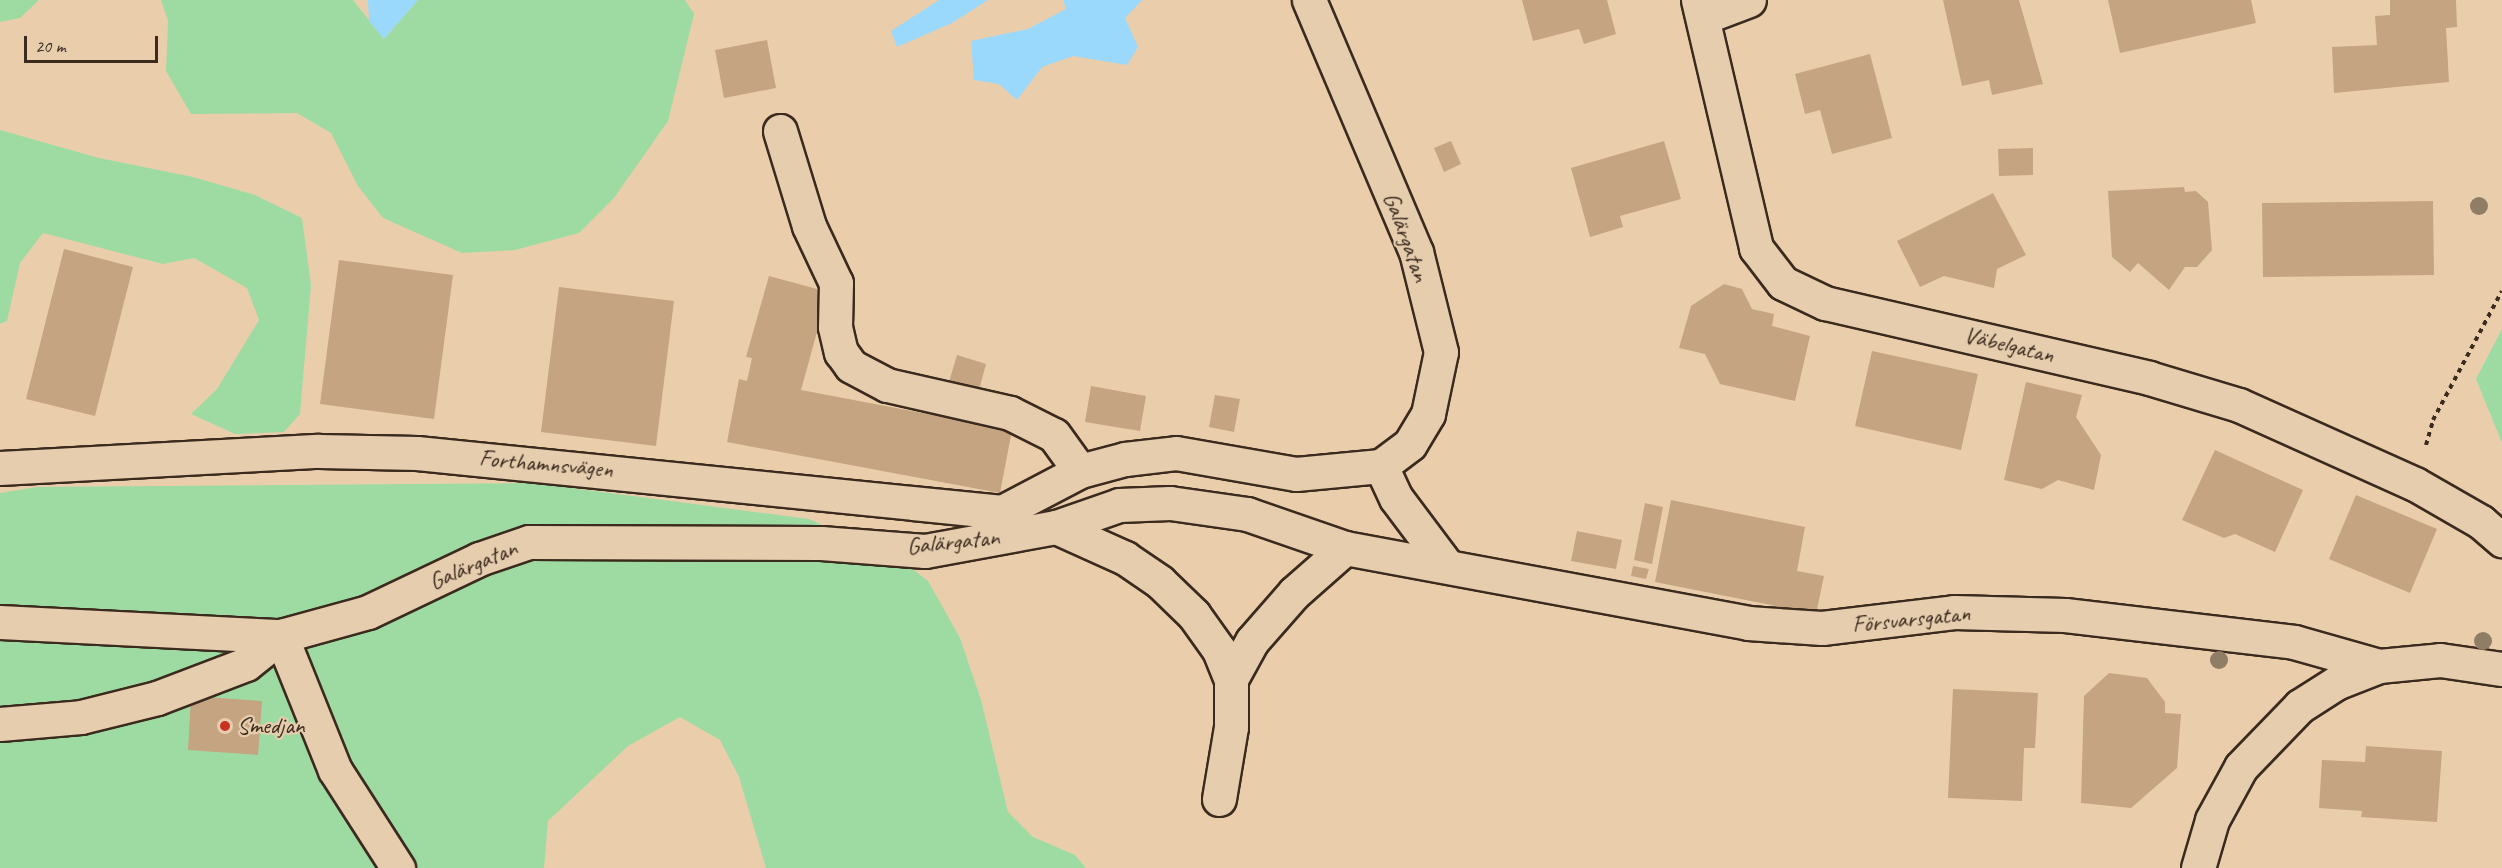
<!DOCTYPE html>
<html>
<head>
<meta charset="utf-8">
<style>
  body { margin:0 }
  #map { position:relative; width:2502px; height:868px; overflow:hidden; background:#eaceab; font-family:Caveat,sans-serif }
  div>[style] { position:absolute }
  .green>* { inset:0; background:#9edba3 }
  .water>* { inset:0; background:#9ad9fc }
  .building>* { inset:0; background:#c5a481 }
  .path>* { height:4px; margin-top:-2px; transform-origin:0; background:repeating-linear-gradient(90deg,#3b2a1e 0 4.5px,transparent 0 9px) }
  .roads { filter:drop-shadow(2px 0 #3b2a1e) drop-shadow(-2px 0 #3b2a1e) drop-shadow(0 2px #3b2a1e) drop-shadow(0 -2px #3b2a1e) }
  .minor>* { height:33px; margin:-16.5px; padding:0 16.5px; transform-origin:16.5px; border-radius:16.5px; background:#e5cdae }
  .trees>* { width:18px; height:18px; margin:-9px; border-radius:50%; background:#8f7e65 }
  .dots>* { width:16px; height:16px; translate:-50% -50%; box-sizing:border-box; border:3px solid #e5cdae; border-radius:50% }
  span { translate:-50% -50%; white-space:nowrap; text-align:center; line-height:1.15; -webkit-text-stroke:4.5px #e5cdae; paint-order:stroke }
  .street-label { font-size:24px; color:#3b2a1e }
  .poi-label { font-size:24px; color:#3b2a1e }
  .left { translate:0 -50%; text-align:left }
  .scale { position:absolute; left:24px; top:36px; width:134px; height:27px; box-sizing:border-box; border:3px solid #3b2a1e; border-top:0; padding-left:8px; font-size:18px; line-height:21px; white-space:nowrap; color:#3b2a1e; -webkit-text-stroke:4px #e5cdae; paint-order:stroke }
</style>
</head>
<body>
<div id="map">
  <div class="green">
    <i style="clip-path:polygon(0 0,39px 0,20px 18px,0 22px)"></i>
    <i style="clip-path:polygon(161px 0,353px 0,384px 39px,418px 0,685px 0,694px 14px,668px 121px,614px 198px,579px 233px,515px 250px,462px 253px,383px 218px,358px 186px,331px 133px,297px 113px,191px 114px,166px 71px,168px 21px)"></i>
    <i style="clip-path:polygon(0 130px,99px 158px,193px 177px,255px 195px,302px 218px,311px 285px,300px 414px,284px 432px,235px 434px,191px 414px,217px 389px,259px 320px,247px 288px,194px 258px,163px 264px,43px 233px,20px 263px,7px 321px,0 324px)"></i>
    <i style="clip-path:polygon(2502px 329px,2502px 443px,2476px 379px)"></i>
    <i style="clip-path:polygon(533px 483px,809px 519px,902px 561px,928px 581px,960px 638px,981px 700px,1008px 812px,1033px 837px,1075px 855px,1086px 868px,766px 868px,739px 777px,720px 740px,680px 717px,628px 746px,548px 821px,544px 868px,0 868px,0 493px,37px 487px)"></i>
  </div>
  <div class="water">
    <i style="clip-path:polygon(368px 0,418px 0,384px 39px,369px 21px)"></i>
    <i style="clip-path:polygon(939px 0,988px 0,952px 23px,897px 47px,891px 31px)"></i>
    <i style="clip-path:polygon(1063px 0,1142px 0,1125px 18px,1138px 47px,1127px 65px,1073px 56px,1042px 67px,1017px 100px,999px 84px,974px 80px,971px 41px,1028px 29px,1066px 9px)"></i>
  </div>
  <div class="building">
    <i style="clip-path:polygon(1522px 0,1607px 0,1616px 34px,1584px 44px,1579px 29px,1533px 41px)"></i>
    <i style="clip-path:polygon(1943px 0,2019px 0,2043px 84px,1992px 95px,1989px 80px,1962px 86px)"></i>
    <i style="clip-path:polygon(2108px 0,2251px 0,2256px 23px,2120px 53px)"></i>
    <i style="clip-path:polygon(2390px 0,2456px 0,2457px 27px,2446px 28px,2449px 82px,2334px 93px,2332px 47px,2377px 45px,2375px 16px,2390px 15px)"></i>
    <i style="clip-path:polygon(767px 40px,776px 88px,724px 98px,715px 50px)"></i>
    <i style="clip-path:polygon(1870px 54px,1892px 138px,1832px 154px,1820px 110px,1805px 114px,1795px 74px)"></i>
    <i style="clip-path:polygon(1451px 141px,1461px 164px,1444px 172px,1434px 148px)"></i>
    <i style="clip-path:polygon(1664px 141px,1681px 199px,1620px 216px,1623px 227px,1590px 237px,1571px 168px)"></i>
    <i style="clip-path:polygon(2033px 148px,2033px 175px,1999px 176px,1998px 149px)"></i>
    <i style="clip-path:polygon(2184px 187px,2185px 192px,2196px 191px,2208px 202px,2212px 250px,2197px 267px,2185px 267px,2169px 290px,2138px 263px,2130px 272px,2112px 257px,2108px 191px)"></i>
    <i style="clip-path:polygon(1993px 193px,2026px 255px,1997px 269px,1994px 288px,1944px 276px,1920px 287px,1897px 241px)"></i>
    <i style="clip-path:polygon(2433px 201px,2434px 275px,2263px 277px,2262px 203px)"></i>
    <i style="clip-path:polygon(64px 249px,133px 267px,95px 416px,26px 399px)"></i>
    <i style="clip-path:polygon(339px 260px,453px 275px,434px 419px,320px 404px)"></i>
    <i style="clip-path:polygon(769px 276px,828px 292px,801px 390px,1012px 430px,1000px 493px,727px 442px,739px 379px,747px 381px,752px 358px,746px 357px)"></i>
    <i style="clip-path:polygon(1724px 284px,1742px 289px,1752px 309px,1774px 314px,1772px 326px,1810px 336px,1795px 401px,1720px 384px,1705px 354px,1679px 348px,1691px 306px)"></i>
    <i style="clip-path:polygon(559px 287px,674px 301px,656px 446px,541px 432px)"></i>
    <i style="clip-path:polygon(1872px 351px,1978px 374px,1961px 450px,1855px 426px)"></i>
    <i style="clip-path:polygon(957px 355px,986px 364px,979px 390px,949px 382px)"></i>
    <i style="clip-path:polygon(2026px 382px,2082px 395px,2076px 417px,2101px 455px,2094px 490px,2058px 480px,2042px 489px,2004px 480px)"></i>
    <i style="clip-path:polygon(1091px 386px,1146px 396px,1140px 431px,1085px 422px)"></i>
    <i style="clip-path:polygon(1215px 395px,1240px 399px,1234px 432px,1209px 427px)"></i>
    <i style="clip-path:polygon(2215px 450px,2303px 490px,2275px 552px,2235px 534px,2224px 538px,2182px 520px)"></i>
    <i style="clip-path:polygon(2356px 495px,2437px 529px,2410px 593px,2329px 559px)"></i>
    <i style="clip-path:polygon(1671px 500px,1805px 527px,1797px 571px,1824px 576px,1816px 614px,1655px 582px)"></i>
    <i style="clip-path:polygon(1645px 503px,1663px 507px,1652px 564px,1634px 560px)"></i>
    <i style="clip-path:polygon(1577px 531px,1622px 540px,1616px 569px,1571px 561px)"></i>
    <i style="clip-path:polygon(1633px 566px,1649px 569px,1646px 579px,1631px 576px)"></i>
    <i style="clip-path:polygon(2109px 673px,2147px 678px,2165px 702px,2165px 713px,2181px 714px,2177px 768px,2131px 808px,2081px 803px,2084px 696px)"></i>
    <i style="clip-path:polygon(1953px 689px,2038px 693px,2035px 748px,2024px 748px,2022px 801px,1948px 798px)"></i>
    <i style="clip-path:polygon(191px 696px,262px 701px,258px 755px,188px 750px)"></i>
    <i style="clip-path:polygon(2366px 746px,2442px 751px,2437px 822px,2361px 817px,2362px 811px,2319px 808px,2322px 760px,2365px 762px)"></i>
  </div>
  <div class="path">
    <i style="left:2426px;top:445px;width:26px;rotate:-74deg"></i>
    <i style="left:2433px;top:420px;width:146px;rotate:-61.9deg"></i>
  </div>
  <div class="roads">
    <div class="minor">
      <i style="left:1698px;top:0;width:255px;rotate:76.8deg"></i>
      <i style="left:1756px;top:248px;width:44px;rotate:52.4deg"></i>
      <i style="left:1783px;top:283px;width:47px;rotate:25.5deg"></i>
      <i style="left:1825px;top:303px;width:333px;rotate:13deg"></i>
      <i style="left:2149px;top:378px;width:94px;rotate:16.7deg"></i>
      <i style="left:2239px;top:405px;width:193px;rotate:24.2deg"></i>
      <i style="left:2415px;top:484px;width:76px;rotate:29.9deg"></i>
      <i style="left:2481px;top:522px;width:28px;rotate:41deg"></i>
      <i style="left:1704px;top:17px;width:48px;rotate:-20.7deg"></i>
      <i style="left:780px;top:131px;width:99px;rotate:73deg"></i>
      <i style="left:809px;top:226px;width:63px;rotate:64.7deg"></i>
      <i style="left:836px;top:283px;width:44px;rotate:91.3deg"></i>
      <i style="left:835px;top:327px;width:26px;rotate:77deg"></i>
      <i style="left:841px;top:352px;width:17px;rotate:54deg"></i>
      <i style="left:851px;top:366px;width:41px;rotate:27.8deg"></i>
      <i style="left:887px;top:385px;width:126px;rotate:12.8deg"></i>
      <i style="left:1010px;top:413px;width:49px;rotate:26.6deg"></i>
      <i style="left:1054px;top:435px;width:44px;rotate:54.2deg"></i>
      <i style="left:1381px;top:466px;width:35px;rotate:65deg"></i>
      <i style="left:1396px;top:498px;width:80px;rotate:53.1deg"></i>
      <i style="left:0;top:468px;width:319px;rotate:-3.1deg"></i>
      <i style="left:319px;top:451px;width:98px;rotate:1.2deg"></i>
      <i style="left:417px;top:453px;width:588px;rotate:5.76deg"></i>
      <i style="left:1002px;top:512px;width:88px;rotate:-27.7deg"></i>
      <i style="left:1080px;top:471px;width:47px;rotate:-14.9deg"></i>
      <i style="left:1125px;top:459px;width:51px;rotate:-6.7deg"></i>
      <i style="left:1176px;top:453px;width:122px;rotate:9.9deg"></i>
      <i style="left:1296px;top:474px;width:85px;rotate:-5.4deg"></i>
      <i style="left:1381px;top:466px;width:36px;rotate:-37deg"></i>
      <i style="left:1410px;top:444px;width:35px;rotate:-59deg"></i>
      <i style="left:1428px;top:414px;width:63px;rotate:-78.2deg"></i>
      <i style="left:1441px;top:352px;width:103px;rotate:-104deg"></i>
      <i style="left:1416px;top:252px;width:274px;rotate:-113deg"></i>
      <i style="left:1056px;top:527px;width:76px;rotate:24.2deg"></i>
      <i style="left:1125px;top:558px;width:42px;rotate:34.4deg"></i>
      <i style="left:1160px;top:582px;width:47px;rotate:44.1deg"></i>
      <i style="left:1194px;top:615px;width:43px;rotate:54.5deg"></i>
      <i style="left:1219px;top:650px;width:31px;rotate:68deg"></i>
      <i style="left:1231px;top:679px;width:48px;rotate:90deg"></i>
      <i style="left:1231px;top:727px;width:73px;rotate:99.5deg"></i>
      <i style="left:0;top:622px;width:281px;rotate:2.9deg"></i>
      <i style="left:281px;top:636px;width:90px;rotate:-15.4deg"></i>
      <i style="left:368px;top:612px;width:123px;rotate:-25.5deg"></i>
      <i style="left:479px;top:559px;width:53px;rotate:-18.8deg"></i>
      <i style="left:529px;top:542px;width:292px;rotate:0.2deg"></i>
      <i style="left:821px;top:543px;width:104px;rotate:4.4deg"></i>
      <i style="left:925px;top:551px;width:133px;rotate:-10.4deg"></i>
      <i style="left:1056px;top:527px;width:67px;rotate:-19.2deg"></i>
      <i style="left:1119px;top:505px;width:51px;rotate:-2.2deg"></i>
      <i style="left:1170px;top:503px;width:78px;rotate:8.1deg"></i>
      <i style="left:1247px;top:514px;width:104px;rotate:19.1deg"></i>
      <i style="left:1345px;top:548px;width:410px;rotate:10.5deg"></i>
      <i style="left:1748px;top:623px;width:74px;rotate:3.9deg"></i>
      <i style="left:1822px;top:628px;width:133px;rotate:-6.9deg"></i>
      <i style="left:1954px;top:612px;width:111px;rotate:1.5deg"></i>
      <i style="left:2065px;top:615px;width:231px;rotate:6.7deg"></i>
      <i style="left:2294px;top:642px;width:88px;rotate:15.8deg"></i>
      <i style="left:281px;top:636px;width:144px;rotate:68.1deg"></i>
      <i style="left:335px;top:770px;width:117px;rotate:57.3deg"></i>
      <i style="left:1231px;top:679px;width:43px;rotate:-61.1deg"></i>
      <i style="left:1252px;top:641px;width:64px;rotate:-48.8deg"></i>
      <i style="left:1294px;top:593px;width:68px;rotate:-41.4deg"></i>
      <i style="left:0;top:724px;width:81px;rotate:-4.9deg"></i>
      <i style="left:81px;top:717px;width:78px;rotate:-14deg"></i>
      <i style="left:157px;top:698px;width:95px;rotate:-20.9deg"></i>
      <i style="left:246px;top:664px;width:45px;rotate:-38.7deg"></i>
      <i style="left:2198px;top:868px;width:50px;rotate:-73.7deg"></i>
      <i style="left:2212px;top:820px;width:60px;rotate:-61.3deg"></i>
      <i style="left:2241px;top:767px;width:85px;rotate:-46deg"></i>
      <i style="left:2300px;top:706px;width:43px;rotate:-32.6deg"></i>
      <i style="left:2336px;top:683px;width:46px;rotate:-21.6deg"></i>
      <i style="left:2379px;top:666px;width:61px;rotate:-5.6deg"></i>
      <i style="left:2440px;top:660px;width:63px;rotate:8.3deg"></i>
    </div>
  </div>
  <div class="trees">
    <i style="left:2479px;top:206px"></i>
    <i style="left:2483px;top:641px"></i>
    <i style="left:2219px;top:660px"></i>
  </div>
  <div class="dots">
    <i style="left:225px;top:726px;background:#c8321e"></i>
  </div>
  <div class="street-label">
    <span style="left:1406px;top:237px;rotate:70deg">Galärgatan</span>
    <span style="left:2009px;top:345px;rotate:13deg">Väbelgatan</span>
    <span style="left:546px;top:464px;rotate:5deg">Forthamnsvägen</span>
    <span style="left:953px;top:542px;rotate:-6deg">Galärgatan</span>
    <span style="left:473px;top:565px;rotate:-23deg">Galärgatan</span>
    <span style="left:1911px;top:619px;rotate:-6deg">Försvarsgatan</span>
  </div>
  <div class="poi-label">
    <span class="left" style="left:237px;top:726px">Smedjan</span>
  </div>
  <div class="scale">20 m</div>
</div>
</body>
</html>
